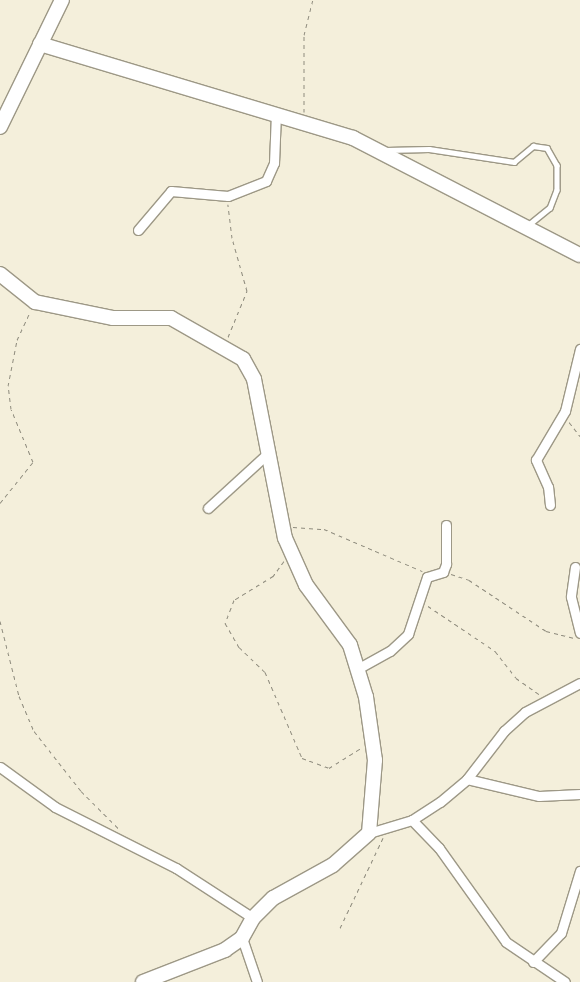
<!DOCTYPE html>
<html>
<head>
<meta charset="utf-8">
<style>
  body { margin:0 }
  #map { position:relative; width:580px; height:982px; overflow:hidden; background:#f4efdb; font-family:"Space Grotesk",sans-serif }
  div>[style] { position:absolute }
  .path>* { height:1px; margin-top:-0.5px; transform-origin:0; background:repeating-linear-gradient(90deg,#8e8b7d 0 4px,transparent 0 8px) }
  .roads { filter:drop-shadow(1px 0 #9d9886) drop-shadow(-1px 0 #9d9886) drop-shadow(0 1px #9d9886) drop-shadow(0 -1px #9d9886) }
  .lane>* { height:4.5px; margin:-2.25px; padding:0 2.25px; transform-origin:2.25px; border-radius:2.25px; background:#fff }
  .street>* { height:9px; margin:-4.5px; padding:0 4.5px; transform-origin:4.5px; border-radius:4.5px; background:#fff }
  .secondary>* { height:14px; margin:-7px; padding:0 7px; transform-origin:7px; border-radius:7px; background:#fff }
  span { translate:-50% -50%; white-space:nowrap; text-align:center; line-height:1.15; -webkit-text-stroke:4.5px #f4efdb; paint-order:stroke }
</style>
</head>
<body>
<div id="map">
  <div class="path">
    <i style="left:304px;top:112px;width:77px;rotate:-90deg"></i>
    <i style="left:304px;top:35px;width:36px;rotate:-76deg"></i>
    <i style="left:228px;top:337px;width:50px;rotate:-67.6deg"></i>
    <i style="left:247px;top:291px;width:55px;rotate:-105.8deg"></i>
    <i style="left:232px;top:238px;width:34px;rotate:-97deg"></i>
    <i style="left:569px;top:422px;width:18px;rotate:52deg"></i>
    <i style="left:0;top:503px;width:53px;rotate:-51.2deg"></i>
    <i style="left:33px;top:462px;width:57px;rotate:-112.5deg"></i>
    <i style="left:11px;top:409px;width:23px;rotate:-97deg"></i>
    <i style="left:8px;top:386px;width:47px;rotate:-78.9deg"></i>
    <i style="left:17px;top:340px;width:31px;rotate:-65deg"></i>
    <i style="left:293px;top:527px;width:31px;rotate:4deg"></i>
    <i style="left:324px;top:529px;width:107px;rotate:23.2deg"></i>
    <i style="left:284px;top:561px;width:19px;rotate:126deg"></i>
    <i style="left:273px;top:576px;width:46px;rotate:148.4deg"></i>
    <i style="left:234px;top:600px;width:25px;rotate:111deg"></i>
    <i style="left:225px;top:623px;width:28px;rotate:60deg"></i>
    <i style="left:239px;top:647px;width:36px;rotate:44deg"></i>
    <i style="left:265px;top:672px;width:94px;rotate:66.7deg"></i>
    <i style="left:302px;top:758px;width:29px;rotate:20deg"></i>
    <i style="left:329px;top:768px;width:38px;rotate:-32deg"></i>
    <i style="left:451px;top:574px;width:19px;rotate:18deg"></i>
    <i style="left:469px;top:580px;width:92px;rotate:33.5deg"></i>
    <i style="left:546px;top:631px;width:29px;rotate:14deg"></i>
    <i style="left:428px;top:606px;width:81px;rotate:33.9deg"></i>
    <i style="left:495px;top:651px;width:34px;rotate:52deg"></i>
    <i style="left:516px;top:678px;width:28px;rotate:35deg"></i>
    <i style="left:0;top:621px;width:77px;rotate:75.8deg"></i>
    <i style="left:19px;top:696px;width:38px;rotate:67deg"></i>
    <i style="left:34px;top:731px;width:76px;rotate:51.9deg"></i>
    <i style="left:81px;top:791px;width:55px;rotate:45deg"></i>
    <i style="left:340px;top:928px;width:100px;rotate:-64.5deg"></i>
  </div>
  <div class="roads">
    <div class="lane">
      <i style="left:386px;top:150px;width:43px;rotate:-1.3deg"></i>
      <i style="left:429px;top:149px;width:86px;rotate:8.7deg"></i>
      <i style="left:514px;top:162px;width:25px;rotate:-40deg"></i>
      <i style="left:533px;top:146px;width:14px;rotate:8deg"></i>
      <i style="left:547px;top:148px;width:20px;rotate:60deg"></i>
      <i style="left:557px;top:165px;width:25px;rotate:90deg"></i>
      <i style="left:557px;top:190px;width:19px;rotate:111deg"></i>
      <i style="left:550px;top:208px;width:28px;rotate:141deg"></i>
    </div>
    <div class="street">
      <i style="left:138px;top:230px;width:51px;rotate:-49.8deg"></i>
      <i style="left:171px;top:191px;width:57px;rotate:5deg"></i>
      <i style="left:228px;top:196px;width:41px;rotate:-21.5deg"></i>
      <i style="left:266px;top:181px;width:20px;rotate:-66deg"></i>
      <i style="left:274px;top:163px;width:49px;rotate:-87.7deg"></i>
      <i style="left:550px;top:505px;width:18px;rotate:-96deg"></i>
      <i style="left:548px;top:487px;width:30px;rotate:-114deg"></i>
      <i style="left:536px;top:460px;width:57px;rotate:-59.4deg"></i>
      <i style="left:565px;top:411px;width:64px;rotate:-76.4deg"></i>
      <i style="left:208px;top:508px;width:79px;rotate:-42.4deg"></i>
      <i style="left:575px;top:567px;width:30px;rotate:98deg"></i>
      <i style="left:571px;top:597px;width:37px;rotate:76deg"></i>
      <i style="left:359px;top:668px;width:35px;rotate:-29deg"></i>
      <i style="left:390px;top:651px;width:25px;rotate:-43deg"></i>
      <i style="left:408px;top:634px;width:60px;rotate:-71.6deg"></i>
      <i style="left:427px;top:577px;width:17px;rotate:-17deg"></i>
      <i style="left:443px;top:572px;width:9px;rotate:-69deg"></i>
      <i style="left:446px;top:564px;width:39px;rotate:-90deg"></i>
      <i style="left:0;top:767px;width:68px;rotate:36deg"></i>
      <i style="left:55px;top:807px;width:136px;rotate:26.8deg"></i>
      <i style="left:176px;top:868px;width:92px;rotate:33deg"></i>
      <i style="left:467px;top:779px;width:74px;rotate:13.3deg"></i>
      <i style="left:539px;top:796px;width:41px;rotate:-2.8deg"></i>
      <i style="left:412px;top:820px;width:39px;rotate:46deg"></i>
      <i style="left:439px;top:848px;width:115px;rotate:54.5deg"></i>
      <i style="left:506px;top:942px;width:71px;rotate:34.1deg"></i>
      <i style="left:369px;top:833px;width:45px;rotate:-16.8deg"></i>
      <i style="left:412px;top:820px;width:33px;rotate:-33deg"></i>
      <i style="left:440px;top:802px;width:35px;rotate:-40deg"></i>
      <i style="left:467px;top:779px;width:61px;rotate:-52.4deg"></i>
      <i style="left:504px;top:731px;width:28px;rotate:-42deg"></i>
      <i style="left:525px;top:712px;width:62px;rotate:-27.8deg"></i>
      <i style="left:242px;top:938px;width:46px;rotate:71.2deg"></i>
      <i style="left:533px;top:962px;width:40px;rotate:-46deg"></i>
      <i style="left:561px;top:933px;width:65px;rotate:-73deg"></i>
    </div>
    <div class="secondary">
      <i style="left:40px;top:44px;width:327px;rotate:16.7deg"></i>
      <i style="left:353px;top:138px;width:255px;rotate:27.3deg"></i>
      <i style="left:0;top:127px;width:141px;rotate:-64deg"></i>
      <i style="left:0;top:274px;width:45px;rotate:38.7deg"></i>
      <i style="left:35px;top:302px;width:80px;rotate:11.6deg"></i>
      <i style="left:113px;top:318px;width:58px"></i>
      <i style="left:171px;top:318px;width:83px;rotate:29.7deg"></i>
      <i style="left:243px;top:359px;width:23px;rotate:61deg"></i>
      <i style="left:254px;top:379px;width:162px;rotate:79deg"></i>
      <i style="left:285px;top:538px;width:51px;rotate:65.9deg"></i>
      <i style="left:306px;top:585px;width:74px;rotate:53.7deg"></i>
      <i style="left:350px;top:645px;width:54px;rotate:72.9deg"></i>
      <i style="left:366px;top:697px;width:64px;rotate:81.9deg"></i>
      <i style="left:375px;top:760px;width:73px;rotate:94.7deg"></i>
      <i style="left:369px;top:833px;width:48px;rotate:138.4deg"></i>
      <i style="left:333px;top:865px;width:68px;rotate:151.2deg"></i>
      <i style="left:273px;top:898px;width:28px;rotate:135deg"></i>
      <i style="left:253px;top:918px;width:23px;rotate:119deg"></i>
      <i style="left:242px;top:938px;width:21px;rotate:145deg"></i>
      <i style="left:225px;top:950px;width:88px;rotate:158.7deg"></i>
    </div>
  </div>
</div>
</body>
</html>
